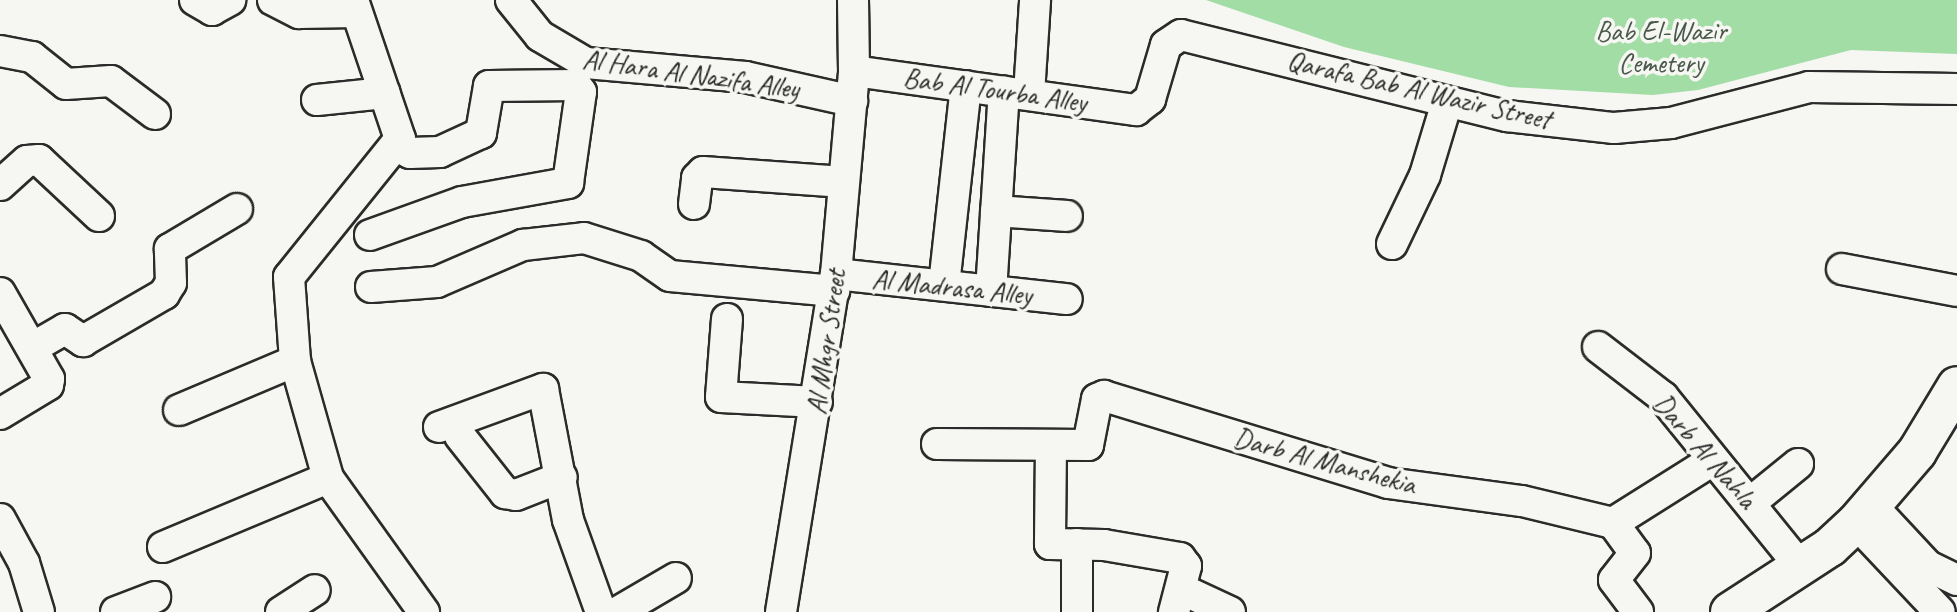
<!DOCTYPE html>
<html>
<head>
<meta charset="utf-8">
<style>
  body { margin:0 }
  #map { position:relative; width:1957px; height:612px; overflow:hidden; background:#f6f6f2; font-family:Caveat,sans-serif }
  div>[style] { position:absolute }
  .green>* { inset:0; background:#a1dda4 }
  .roads { filter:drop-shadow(2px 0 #2b2b2b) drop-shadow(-2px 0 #2b2b2b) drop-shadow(0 2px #2b2b2b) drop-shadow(0 -2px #2b2b2b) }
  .street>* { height:30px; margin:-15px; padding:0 15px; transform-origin:15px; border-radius:15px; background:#f6f6f2 }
  .secondary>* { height:38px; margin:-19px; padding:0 19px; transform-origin:19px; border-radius:19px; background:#f6f6f2 }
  span { translate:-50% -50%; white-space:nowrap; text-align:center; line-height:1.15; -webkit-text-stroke:7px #f6f6f2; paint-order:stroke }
  .park-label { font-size:28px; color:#485849 }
  .street-label { font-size:28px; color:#2b2b2b }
</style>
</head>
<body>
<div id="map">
  <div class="green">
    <i style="clip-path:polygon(1206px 0,1957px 0,1957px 54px,1851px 50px,1698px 90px,1653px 95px,1509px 87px,1344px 47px)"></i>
  </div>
  <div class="roads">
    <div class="street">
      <i style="left:195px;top:0;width:20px;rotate:30deg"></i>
      <i style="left:212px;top:10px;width:21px;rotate:-29deg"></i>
      <i style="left:273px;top:0;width:29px;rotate:27deg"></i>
      <i style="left:299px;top:13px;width:57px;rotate:-1deg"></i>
      <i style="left:353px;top:0;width:147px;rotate:71.3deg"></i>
      <i style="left:400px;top:139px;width:177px;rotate:128.8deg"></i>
      <i style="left:289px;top:277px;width:84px;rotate:85.9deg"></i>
      <i style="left:295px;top:361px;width:122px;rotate:74.2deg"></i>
      <i style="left:328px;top:478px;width:165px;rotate:54.4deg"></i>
      <i style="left:511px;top:0;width:46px;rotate:51.1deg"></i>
      <i style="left:540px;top:36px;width:53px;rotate:30.4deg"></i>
      <i style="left:586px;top:63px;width:160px;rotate:5deg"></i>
      <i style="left:745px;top:77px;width:110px;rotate:12.6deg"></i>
      <i style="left:0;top:51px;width:33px;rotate:11deg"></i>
      <i style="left:32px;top:57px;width:43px;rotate:38.5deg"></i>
      <i style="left:66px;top:84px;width:45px;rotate:-3.8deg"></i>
      <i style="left:111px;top:81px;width:55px;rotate:36.9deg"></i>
      <i style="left:854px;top:71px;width:285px;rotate:7.9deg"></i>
      <i style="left:1136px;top:110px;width:18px;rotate:-38deg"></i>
      <i style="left:1150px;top:99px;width:56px;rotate:-73.5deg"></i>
      <i style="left:1166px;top:45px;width:18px;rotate:-34deg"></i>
      <i style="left:1181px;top:35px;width:336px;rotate:14deg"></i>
      <i style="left:1507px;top:116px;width:108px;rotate:6.4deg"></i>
      <i style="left:1614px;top:128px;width:57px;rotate:-5deg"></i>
      <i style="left:1671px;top:123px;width:143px;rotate:-14.6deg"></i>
      <i style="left:1809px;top:87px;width:148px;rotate:0.8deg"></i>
      <i style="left:1029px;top:94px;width:94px;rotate:-86.3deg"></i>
      <i style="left:317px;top:100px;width:68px;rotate:-5.9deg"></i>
      <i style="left:0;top:185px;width:36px;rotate:-42deg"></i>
      <i style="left:27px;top:161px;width:12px;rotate:-5deg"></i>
      <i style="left:39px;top:160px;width:82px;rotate:43deg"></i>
      <i style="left:694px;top:204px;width:26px;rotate:-83deg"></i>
      <i style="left:697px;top:178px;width:8px;rotate:-45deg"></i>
      <i style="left:703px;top:172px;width:141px;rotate:4.1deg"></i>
      <i style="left:996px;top:211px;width:71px;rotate:4deg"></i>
      <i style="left:370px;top:235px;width:98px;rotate:-19.7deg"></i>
      <i style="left:462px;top:202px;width:108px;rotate:-10.2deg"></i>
      <i style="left:568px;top:183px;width:92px;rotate:-81.9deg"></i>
      <i style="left:581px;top:92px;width:9px;rotate:-126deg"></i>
      <i style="left:576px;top:85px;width:87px;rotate:179.3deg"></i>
      <i style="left:489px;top:86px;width:48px;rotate:99.7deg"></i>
      <i style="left:481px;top:133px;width:45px;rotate:155.1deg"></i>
      <i style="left:440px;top:152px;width:30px;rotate:178deg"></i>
      <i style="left:410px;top:153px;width:13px;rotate:-153deg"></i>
      <i style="left:1392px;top:244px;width:76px;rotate:-64.4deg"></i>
      <i style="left:1425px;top:175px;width:76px;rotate:-73.2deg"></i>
      <i style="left:1842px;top:269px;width:117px;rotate:10.8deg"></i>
      <i style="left:836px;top:274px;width:232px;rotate:6.2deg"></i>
      <i style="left:944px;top:285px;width:200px;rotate:-83.7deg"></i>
      <i style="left:371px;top:287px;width:66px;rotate:-4.3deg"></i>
      <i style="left:437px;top:282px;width:94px;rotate:-23.3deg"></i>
      <i style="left:523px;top:245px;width:61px;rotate:-6.5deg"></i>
      <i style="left:584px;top:238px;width:60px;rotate:17.5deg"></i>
      <i style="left:641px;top:256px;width:35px;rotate:35deg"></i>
      <i style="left:670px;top:276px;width:165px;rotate:5.2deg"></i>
      <i style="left:991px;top:291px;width:200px;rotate:-86.3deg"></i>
      <i style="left:0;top:293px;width:99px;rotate:60.3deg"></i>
      <i style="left:49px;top:379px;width:6px;rotate:99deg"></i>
      <i style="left:48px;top:385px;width:56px;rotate:148.9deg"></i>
      <i style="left:727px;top:319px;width:78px;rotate:94.4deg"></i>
      <i style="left:721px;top:397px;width:96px;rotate:3deg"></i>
      <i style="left:1598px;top:347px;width:82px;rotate:37.6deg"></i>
      <i style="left:1663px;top:397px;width:218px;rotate:51deg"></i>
      <i style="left:32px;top:348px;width:38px;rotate:-30deg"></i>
      <i style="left:65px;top:329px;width:22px;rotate:34deg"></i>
      <i style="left:83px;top:341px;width:94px;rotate:-30.1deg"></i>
      <i style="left:164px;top:294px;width:13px;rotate:-58deg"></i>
      <i style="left:171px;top:283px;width:34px;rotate:-92deg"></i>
      <i style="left:170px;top:249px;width:78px;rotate:-30.8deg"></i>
      <i style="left:179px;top:410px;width:126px;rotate:-22.9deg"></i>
      <i style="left:439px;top:427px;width:111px;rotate:-20.1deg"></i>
      <i style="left:543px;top:389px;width:133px;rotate:79.2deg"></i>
      <i style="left:568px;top:520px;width:98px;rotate:70.3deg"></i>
      <i style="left:460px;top:436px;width:73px;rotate:51.7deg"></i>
      <i style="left:505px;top:493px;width:11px;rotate:10deg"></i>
      <i style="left:516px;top:495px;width:49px;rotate:-21.4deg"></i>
      <i style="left:937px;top:444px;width:151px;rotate:0.4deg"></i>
      <i style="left:1088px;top:445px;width:47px;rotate:-78.9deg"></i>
      <i style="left:1097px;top:399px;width:8px;rotate:-23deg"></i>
      <i style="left:1104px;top:396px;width:297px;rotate:17deg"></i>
      <i style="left:1388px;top:483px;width:135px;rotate:7.7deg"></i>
      <i style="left:1522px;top:501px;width:94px;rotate:13.6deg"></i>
      <i style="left:1613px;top:523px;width:37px;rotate:54deg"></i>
      <i style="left:1635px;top:553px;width:34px;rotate:128deg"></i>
      <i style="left:1614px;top:580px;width:40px;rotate:53deg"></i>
      <i style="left:1051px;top:445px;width:99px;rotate:90.6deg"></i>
      <i style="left:1050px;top:544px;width:54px;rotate:1.1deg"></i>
      <i style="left:1104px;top:545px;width:77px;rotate:9.7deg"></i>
      <i style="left:1180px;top:558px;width:10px;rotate:53deg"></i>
      <i style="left:1186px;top:566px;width:48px;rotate:104.6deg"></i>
      <i style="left:1750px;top:503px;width:62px;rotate:-39.1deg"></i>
      <i style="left:1872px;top:506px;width:82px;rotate:47deg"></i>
      <i style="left:1928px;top:566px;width:32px;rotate:26deg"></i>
      <i style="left:0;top:519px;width:50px;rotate:61.4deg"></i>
      <i style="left:24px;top:563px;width:51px;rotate:73deg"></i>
      <i style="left:1613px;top:523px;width:118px;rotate:-32.2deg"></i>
      <i style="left:1856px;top:523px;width:122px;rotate:46.7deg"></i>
      <i style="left:1077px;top:544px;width:68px;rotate:90deg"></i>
      <i style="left:163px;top:547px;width:179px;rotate:-22.7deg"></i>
      <i style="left:1181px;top:589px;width:54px;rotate:25.1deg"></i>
      <i style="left:116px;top:612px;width:42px;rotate:-21deg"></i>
      <i style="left:281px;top:612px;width:40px;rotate:-32.9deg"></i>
      <i style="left:618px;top:612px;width:67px;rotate:-30.4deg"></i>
      <i style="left:781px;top:612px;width:342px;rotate:-80.8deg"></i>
      <i style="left:836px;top:274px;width:204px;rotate:-84.9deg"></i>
      <i style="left:854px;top:71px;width:71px;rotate:-90.8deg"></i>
    </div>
    <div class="secondary">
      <i style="left:1730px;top:612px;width:119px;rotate:-33deg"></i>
      <i style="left:1830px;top:547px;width:35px;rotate:-43deg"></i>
      <i style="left:1856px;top:523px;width:94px;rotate:-49.3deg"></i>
      <i style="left:1917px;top:452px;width:77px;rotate:-58.8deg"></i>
    </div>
  </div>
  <div class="park-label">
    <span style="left:1661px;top:47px">Bab El-Wazir<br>Cemetery</span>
  </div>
  <div class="street-label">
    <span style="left:691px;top:74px;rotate:8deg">Al Hara Al Nazifa Alley</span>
    <span style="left:995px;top:90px;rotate:8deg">Bab Al Tourba Alley</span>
    <span style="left:1419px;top:90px;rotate:13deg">Qarafa Bab Al Wazir Street</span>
    <span style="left:952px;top:287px;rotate:6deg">Al Madrasa Alley</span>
    <span style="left:826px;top:342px;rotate:-82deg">Al Mhgr Street</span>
    <span style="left:1705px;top:451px;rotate:49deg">Darb Al Nahla</span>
    <span style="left:1325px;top:461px;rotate:15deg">Darb Al Manshekia</span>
  </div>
</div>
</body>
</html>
